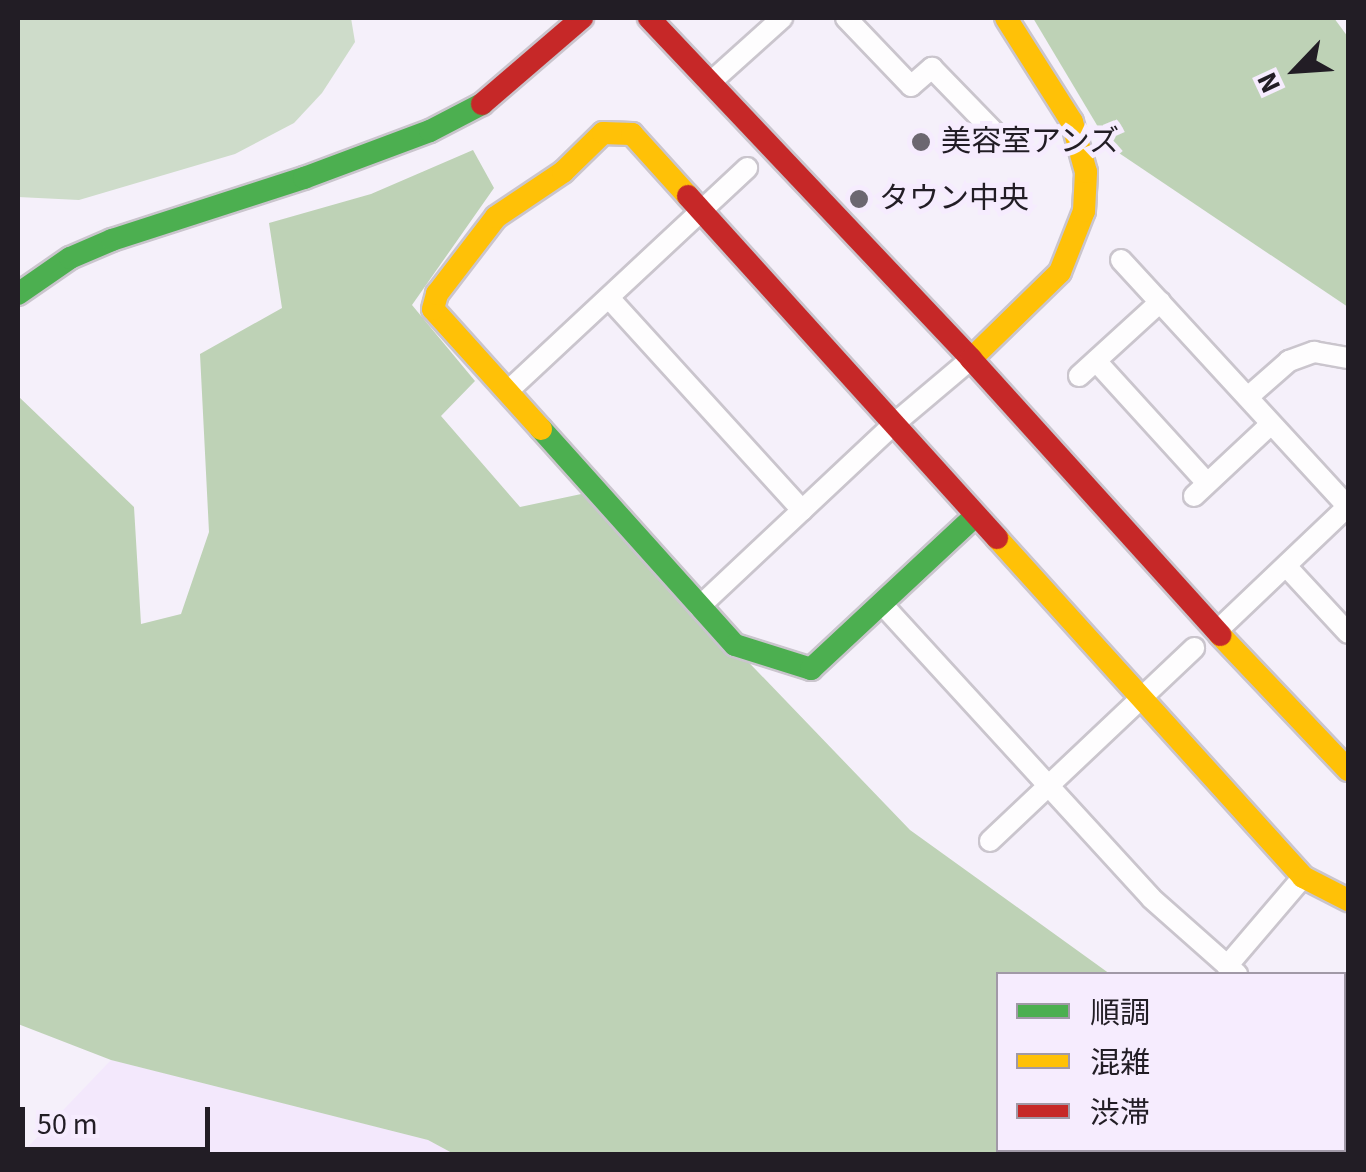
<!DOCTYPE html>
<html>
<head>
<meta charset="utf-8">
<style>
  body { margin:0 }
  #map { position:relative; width:1366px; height:1172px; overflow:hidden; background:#f5f0fa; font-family:"Source Sans 3","Noto Sans JP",sans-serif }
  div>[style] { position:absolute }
  .built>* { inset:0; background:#f3e8fc }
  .green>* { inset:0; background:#cedcca }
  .forest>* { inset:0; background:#bed2b6 }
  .roads { filter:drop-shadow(2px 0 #cac5cd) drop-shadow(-2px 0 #cac5cd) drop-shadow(0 2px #cac5cd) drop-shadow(0 -2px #cac5cd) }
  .street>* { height:20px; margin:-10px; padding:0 10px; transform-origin:10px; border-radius:10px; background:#fefdfe }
  .fast>* { height:22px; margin:-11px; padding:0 11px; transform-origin:11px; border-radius:11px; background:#4caf50 }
  .slow>* { height:22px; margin:-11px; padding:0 11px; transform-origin:11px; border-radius:11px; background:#ffc107 }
  .jam>* { height:22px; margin:-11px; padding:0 11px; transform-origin:11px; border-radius:11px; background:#c62828 }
  .dots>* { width:28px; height:28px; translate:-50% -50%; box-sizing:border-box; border:5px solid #f6ecfe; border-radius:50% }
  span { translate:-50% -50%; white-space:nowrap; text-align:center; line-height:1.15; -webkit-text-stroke:10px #f6ecfe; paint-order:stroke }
  .poi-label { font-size:30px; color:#221d25 }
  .left { translate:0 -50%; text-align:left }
  .frame { position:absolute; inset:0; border:20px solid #221d25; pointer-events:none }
  .legend { position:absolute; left:996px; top:972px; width:350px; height:180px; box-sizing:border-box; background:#f6ecfe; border:2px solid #a199a7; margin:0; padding:12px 18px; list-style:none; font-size:30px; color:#221d25 }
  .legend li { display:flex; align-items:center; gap:20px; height:50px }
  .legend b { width:50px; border:2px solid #a199a7 }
  .north { position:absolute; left:1246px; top:20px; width:100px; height:100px; -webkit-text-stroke:8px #f6ecfe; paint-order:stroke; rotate:245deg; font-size:28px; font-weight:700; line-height:40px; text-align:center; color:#221d25 }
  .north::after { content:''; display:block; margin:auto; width:35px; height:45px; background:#221d25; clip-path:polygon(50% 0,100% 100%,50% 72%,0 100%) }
  .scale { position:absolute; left:20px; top:1107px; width:190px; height:45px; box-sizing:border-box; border:5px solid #221d25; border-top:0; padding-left:12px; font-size:30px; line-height:35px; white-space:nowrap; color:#221d25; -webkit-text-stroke:8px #f6ecfe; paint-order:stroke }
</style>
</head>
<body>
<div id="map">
  <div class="built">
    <i style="clip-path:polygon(111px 1060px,428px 1140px,454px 1154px,21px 1154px)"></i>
  </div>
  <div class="green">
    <i style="clip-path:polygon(18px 18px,351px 18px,355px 42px,322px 93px,294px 123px,235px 154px,79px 200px,18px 197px)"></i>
  </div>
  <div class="forest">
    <i style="clip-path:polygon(1033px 18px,1334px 18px,1348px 37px,1348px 307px,1110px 147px)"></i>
    <i style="clip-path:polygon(473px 150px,494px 188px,412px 305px,475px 381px,441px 416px,520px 507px,586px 493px,910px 830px,1110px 974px,998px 974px,998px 1150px,1344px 1150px,1344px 1143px,1348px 1146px,1348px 1154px,454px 1154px,428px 1140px,111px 1060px,18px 1024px,18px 396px,134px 507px,141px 624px,181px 614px,209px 532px,200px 354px,282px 308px,269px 223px,371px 194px)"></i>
  </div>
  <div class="roads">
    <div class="street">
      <i style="left:846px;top:18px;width:94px;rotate:46.3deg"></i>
      <i style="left:911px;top:86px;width:28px;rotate:-41deg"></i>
      <i style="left:932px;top:68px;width:107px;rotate:45.8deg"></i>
      <i style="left:711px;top:82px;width:96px;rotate:-42deg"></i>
      <i style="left:1121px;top:260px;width:335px;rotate:47.4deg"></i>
      <i style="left:609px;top:298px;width:287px;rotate:47.7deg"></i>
      <i style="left:1096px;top:361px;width:165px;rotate:47.7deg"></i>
      <i style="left:1079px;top:376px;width:110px;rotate:-42.4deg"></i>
      <i style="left:508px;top:391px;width:327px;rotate:-43deg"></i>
      <i style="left:1248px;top:397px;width:55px;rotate:-41.3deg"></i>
      <i style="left:1289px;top:361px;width:27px;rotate:-20deg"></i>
      <i style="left:1314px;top:352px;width:35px;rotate:10deg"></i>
      <i style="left:1194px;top:496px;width:105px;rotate:-43.1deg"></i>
      <i style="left:1286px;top:566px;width:91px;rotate:47.2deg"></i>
      <i style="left:882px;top:604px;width:398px;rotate:47.5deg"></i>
      <i style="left:1151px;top:898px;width:115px;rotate:41.5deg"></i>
      <i style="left:699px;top:607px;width:267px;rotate:-43.2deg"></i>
      <i style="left:894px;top:424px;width:101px;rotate:-40.2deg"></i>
      <i style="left:1218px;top:630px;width:180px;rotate:-43.6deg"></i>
      <i style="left:990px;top:841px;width:281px;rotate:-43.4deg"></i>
      <i style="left:1227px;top:966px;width:117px;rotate:-49.5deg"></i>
      <i style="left:1344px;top:1051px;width:5px;rotate:37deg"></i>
    </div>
    <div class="fast">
      <i style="left:18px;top:294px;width:63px;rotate:-34.7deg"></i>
      <i style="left:70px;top:258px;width:46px;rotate:-23.2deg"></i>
      <i style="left:112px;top:240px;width:202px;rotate:-17.9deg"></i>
      <i style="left:304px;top:178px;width:134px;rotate:-20.5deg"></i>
      <i style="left:430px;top:131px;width:59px;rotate:-27.4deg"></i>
      <i style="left:541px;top:429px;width:290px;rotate:48.1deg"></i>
      <i style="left:735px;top:645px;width:80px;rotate:17.5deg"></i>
      <i style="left:811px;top:669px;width:224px;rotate:-43deg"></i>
    </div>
    <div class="slow">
      <i style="left:971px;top:359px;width:124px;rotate:-44.3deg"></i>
      <i style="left:1060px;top:272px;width:66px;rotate:-68.5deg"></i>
      <i style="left:1084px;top:211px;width:39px;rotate:-87deg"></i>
      <i style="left:1086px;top:172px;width:52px;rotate:-105.6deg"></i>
      <i style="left:1072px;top:122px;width:123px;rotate:-122.4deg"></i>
      <i style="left:541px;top:429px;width:161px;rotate:-132deg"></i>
      <i style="left:433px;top:309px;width:16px;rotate:-75deg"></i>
      <i style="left:437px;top:294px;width:97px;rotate:-52.5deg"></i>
      <i style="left:496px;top:217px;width:81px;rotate:-33.9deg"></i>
      <i style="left:563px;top:172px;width:56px;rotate:-44.3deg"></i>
      <i style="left:603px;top:133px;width:29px;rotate:2deg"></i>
      <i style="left:632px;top:134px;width:84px;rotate:47.9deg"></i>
      <i style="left:997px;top:538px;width:457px;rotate:47.9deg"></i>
      <i style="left:1303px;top:877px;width:51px;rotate:27.1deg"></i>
      <i style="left:1220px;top:635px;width:186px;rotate:46.5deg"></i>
    </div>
    <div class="jam">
      <i style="left:649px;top:18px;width:469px;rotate:46.6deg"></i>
      <i style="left:971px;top:359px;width:372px;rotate:47.9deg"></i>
      <i style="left:482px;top:104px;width:132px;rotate:-40.7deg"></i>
      <i style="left:688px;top:196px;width:461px;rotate:47.9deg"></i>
    </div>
  </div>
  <div class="dots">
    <i style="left:921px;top:142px;background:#6c6770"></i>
    <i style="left:859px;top:199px;background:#6c6770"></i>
  </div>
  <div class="poi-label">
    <span class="left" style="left:941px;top:142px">美容室アンズ</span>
    <span class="left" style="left:879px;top:199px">タウン中央</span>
  </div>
  <div class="frame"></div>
  <ul class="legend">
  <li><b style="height:12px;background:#4caf50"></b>順調</li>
  <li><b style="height:12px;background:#ffc107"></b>混雑</li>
  <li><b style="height:12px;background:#c62828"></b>渋滞</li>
  </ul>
  <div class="north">N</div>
  <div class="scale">50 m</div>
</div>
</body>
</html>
